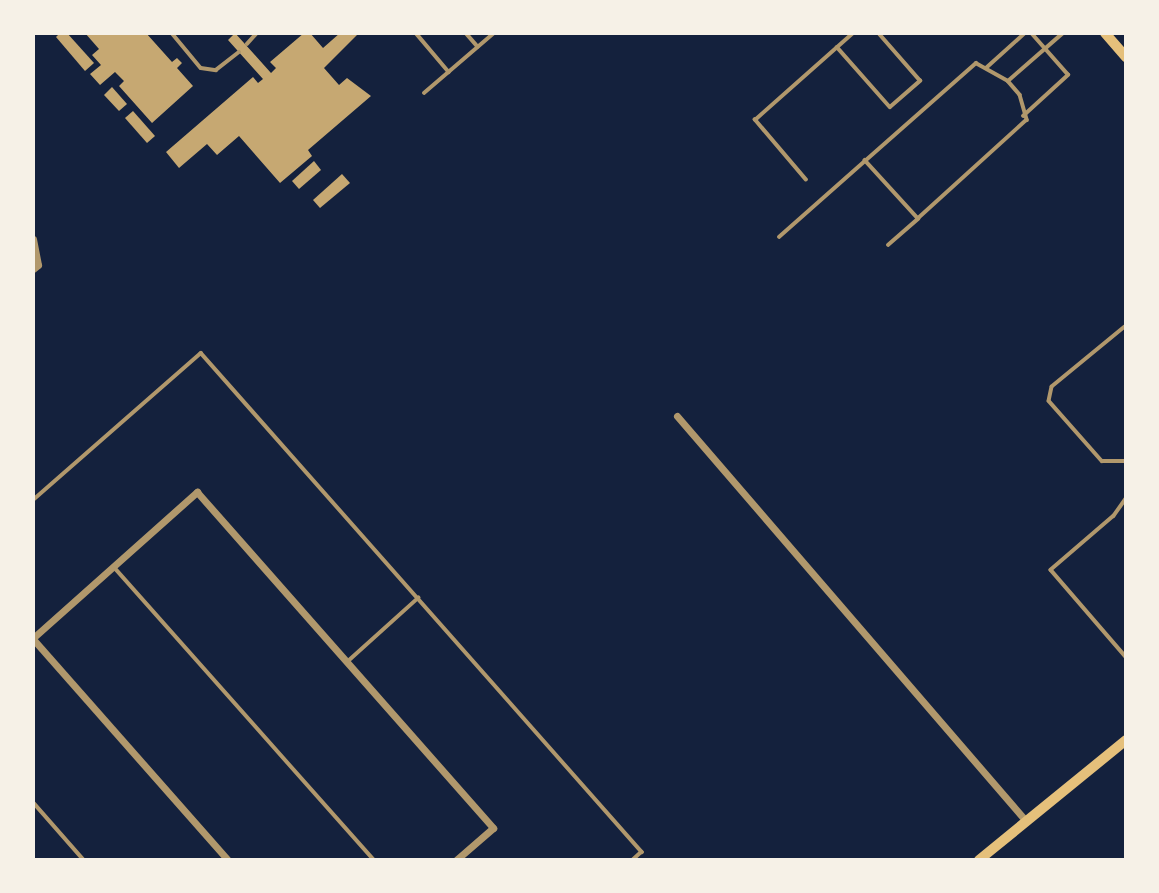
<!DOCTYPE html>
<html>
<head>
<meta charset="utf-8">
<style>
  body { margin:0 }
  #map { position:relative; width:1159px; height:893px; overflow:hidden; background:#14213d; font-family:"Source Sans 3",sans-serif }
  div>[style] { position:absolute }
  .building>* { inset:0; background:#c6a872 }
  .service>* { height:3.5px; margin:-1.75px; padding:0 1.75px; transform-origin:1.75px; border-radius:1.75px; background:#b1986c }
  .minor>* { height:7px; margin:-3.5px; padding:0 3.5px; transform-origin:3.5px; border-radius:3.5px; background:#b1986c }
  .secondary>* { height:10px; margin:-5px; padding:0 5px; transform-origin:5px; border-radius:5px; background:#e5c07b }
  span { translate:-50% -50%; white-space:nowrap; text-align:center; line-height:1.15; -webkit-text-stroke:5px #f6f1e7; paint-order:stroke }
  .frame { position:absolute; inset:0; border:35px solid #f6f1e7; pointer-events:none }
</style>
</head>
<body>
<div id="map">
  <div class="building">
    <i style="clip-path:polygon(60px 33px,67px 33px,94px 63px,85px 71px,56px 37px)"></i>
    <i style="clip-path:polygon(85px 33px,146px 33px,172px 62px,177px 58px,182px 63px,177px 68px,193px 86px,152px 123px,119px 86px,124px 81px,115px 72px,100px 85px,90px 74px,101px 65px,92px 55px,99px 49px)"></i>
    <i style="clip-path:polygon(235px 33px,271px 73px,276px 68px,270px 62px,304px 33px,310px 33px,323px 48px,340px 33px,359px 33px,324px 68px,339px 85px,347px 78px,371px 96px,308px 150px,312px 156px,280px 183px,239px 136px,217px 155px,207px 144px,179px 168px,166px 152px,253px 77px,258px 83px,263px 79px,228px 40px)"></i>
    <i style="clip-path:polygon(112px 87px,127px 104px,119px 111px,104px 95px)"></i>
    <i style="clip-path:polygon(133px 111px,155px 136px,147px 143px,125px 118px)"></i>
    <i style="clip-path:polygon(314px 161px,321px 170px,299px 189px,292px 181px)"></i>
    <i style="clip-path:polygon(342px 174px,350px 183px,320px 208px,313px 200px)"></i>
  </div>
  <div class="service">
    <i style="left:172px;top:33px;width:45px;rotate:50.4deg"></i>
    <i style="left:201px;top:68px;width:15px;rotate:8deg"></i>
    <i style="left:216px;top:70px;width:29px;rotate:-38deg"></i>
    <i style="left:416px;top:33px;width:51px;rotate:49.8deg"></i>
    <i style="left:466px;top:33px;width:18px;rotate:49deg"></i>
    <i style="left:247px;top:44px;width:15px;rotate:-48deg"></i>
    <i style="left:837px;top:47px;width:80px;rotate:48.5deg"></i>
    <i style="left:890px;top:107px;width:40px;rotate:-41deg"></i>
    <i style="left:920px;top:81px;width:64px;rotate:-131.2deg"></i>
    <i style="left:976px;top:63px;width:37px;rotate:29deg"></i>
    <i style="left:1008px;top:81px;width:18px;rotate:49deg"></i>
    <i style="left:1020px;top:95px;width:26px;rotate:74deg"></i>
    <i style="left:1027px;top:120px;width:147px;rotate:137.8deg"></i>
    <i style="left:918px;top:219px;width:79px;rotate:-132.4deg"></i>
    <i style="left:865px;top:161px;width:148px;rotate:-41.4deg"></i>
    <i style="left:986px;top:68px;width:52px;rotate:-41.9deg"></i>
    <i style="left:1008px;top:81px;width:73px;rotate:-41.1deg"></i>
    <i style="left:424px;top:93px;width:92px;rotate:-40.6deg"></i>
    <i style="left:1023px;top:116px;width:61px;rotate:-42.3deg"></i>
    <i style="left:1068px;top:75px;width:56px;rotate:-131.4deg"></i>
    <i style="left:806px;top:180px;width:79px;rotate:-130.4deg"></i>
    <i style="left:755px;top:120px;width:131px;rotate:-41.6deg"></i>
    <i style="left:779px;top:237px;width:115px;rotate:-41.5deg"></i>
    <i style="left:888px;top:245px;width:40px;rotate:-41deg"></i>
    <i style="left:1125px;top:327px;width:94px;rotate:140.6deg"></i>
    <i style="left:1052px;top:387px;width:14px;rotate:102deg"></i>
    <i style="left:1049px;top:401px;width:80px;rotate:48.5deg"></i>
    <i style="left:1102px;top:461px;width:24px"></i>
    <i style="left:1126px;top:499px;width:21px;rotate:125deg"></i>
    <i style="left:1114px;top:516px;width:83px;rotate:139.4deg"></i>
    <i style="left:1051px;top:570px;width:115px;rotate:49.2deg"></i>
    <i style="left:33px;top:500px;width:223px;rotate:-41.2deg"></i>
    <i style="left:201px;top:353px;width:666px;rotate:48.53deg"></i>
    <i style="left:642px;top:852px;width:12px;rotate:138deg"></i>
    <i style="left:114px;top:567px;width:392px;rotate:48.4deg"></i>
    <i style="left:347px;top:662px;width:96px;rotate:-42deg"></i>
    <i style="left:33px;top:802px;width:77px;rotate:48.7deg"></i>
  </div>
  <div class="minor">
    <i style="left:33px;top:239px;width:26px;rotate:79deg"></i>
    <i style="left:38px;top:265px;width:6px;rotate:141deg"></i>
    <i style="left:677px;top:416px;width:535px;rotate:49.25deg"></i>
    <i style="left:33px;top:638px;width:220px;rotate:-41.7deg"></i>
    <i style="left:197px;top:492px;width:448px;rotate:48.6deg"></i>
    <i style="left:493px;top:828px;width:49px;rotate:139.1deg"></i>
    <i style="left:33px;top:639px;width:295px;rotate:48.6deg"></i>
  </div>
  <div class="secondary">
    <i style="left:1105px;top:33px;width:32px;rotate:49deg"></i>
    <i style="left:979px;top:860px;width:190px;rotate:-39.2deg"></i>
  </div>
  <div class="frame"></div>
</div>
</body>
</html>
